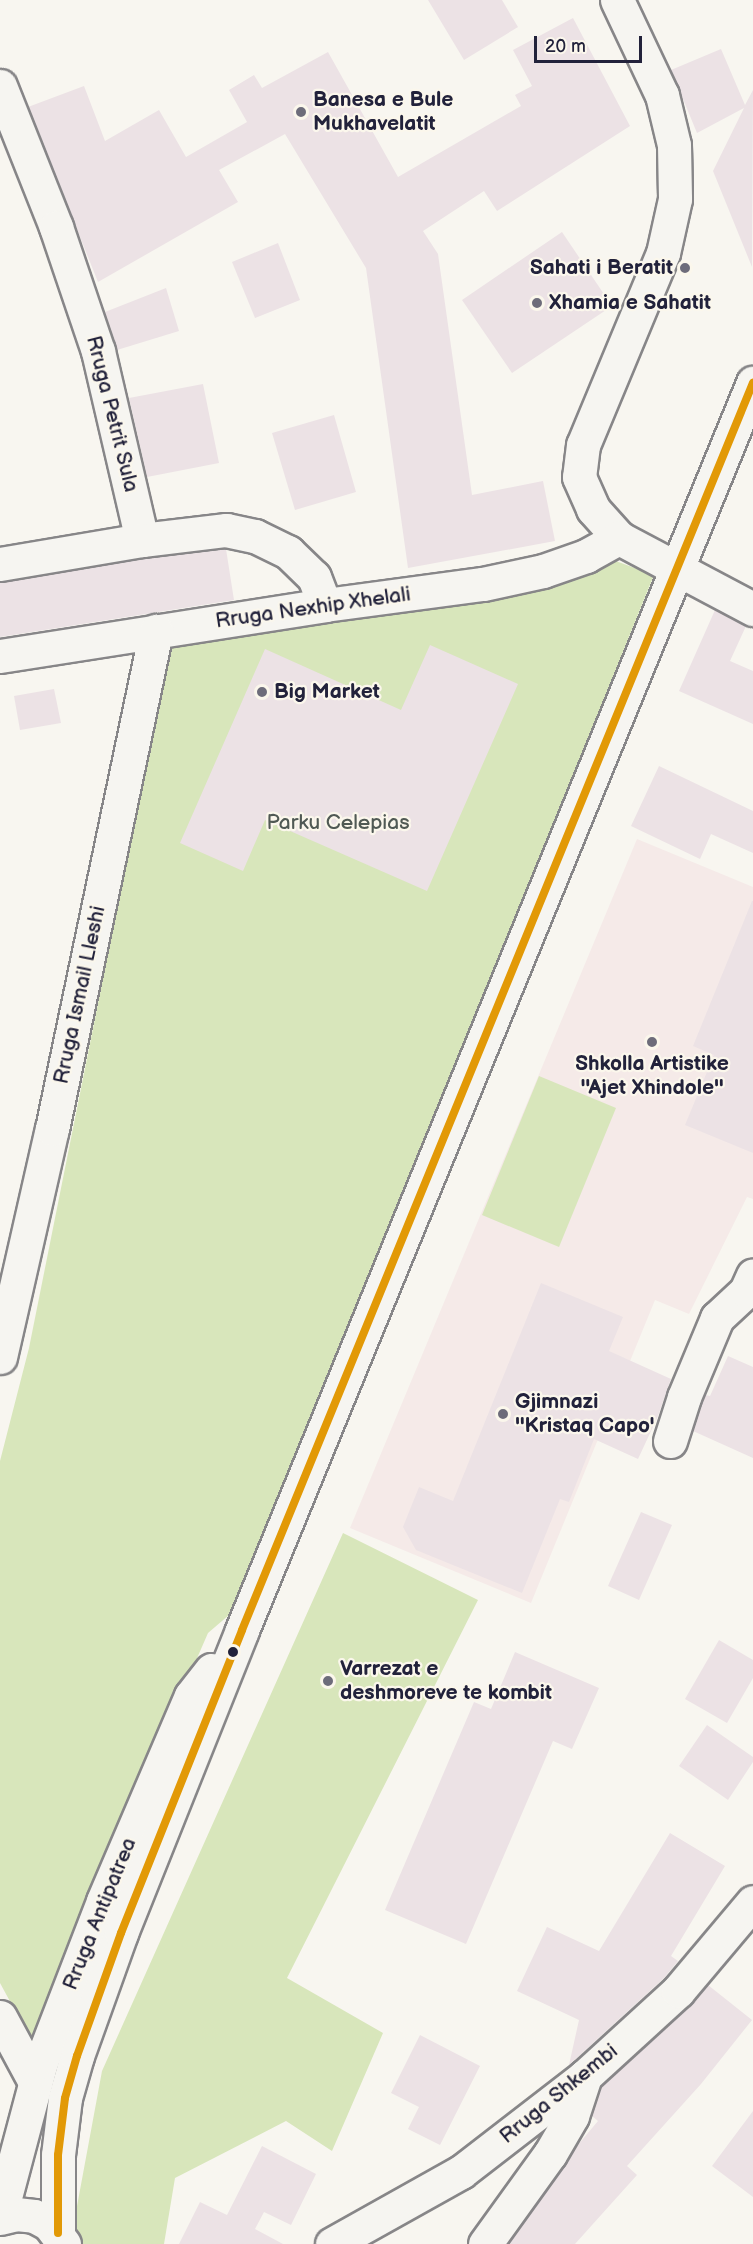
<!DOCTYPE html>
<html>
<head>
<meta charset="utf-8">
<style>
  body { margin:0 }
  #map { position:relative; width:753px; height:2244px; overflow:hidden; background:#f8f6f0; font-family:"Balsamiq Sans",sans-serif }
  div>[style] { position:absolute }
  .built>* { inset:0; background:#f5eae8 }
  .green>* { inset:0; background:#d8e6bb }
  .building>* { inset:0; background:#ece2e5 }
  .roads { filter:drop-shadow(2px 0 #878688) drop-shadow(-2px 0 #878688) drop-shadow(0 2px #878688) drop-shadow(0 -2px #878688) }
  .minor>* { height:33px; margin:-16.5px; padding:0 16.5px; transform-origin:16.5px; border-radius:16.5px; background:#f6f5f1 }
  .major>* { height:33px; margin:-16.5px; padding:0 16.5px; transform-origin:16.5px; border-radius:16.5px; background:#f6f5f1 }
  .bus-1>* { height:8px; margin:-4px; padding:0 4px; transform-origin:4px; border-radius:4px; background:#e29906 }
  .dots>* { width:16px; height:16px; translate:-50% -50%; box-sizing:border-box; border:3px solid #fbf7ec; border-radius:50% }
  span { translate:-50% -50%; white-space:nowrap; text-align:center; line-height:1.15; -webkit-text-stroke:4.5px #fbf7ec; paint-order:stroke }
  .poi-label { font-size:21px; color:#22223b; font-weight:700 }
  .left { translate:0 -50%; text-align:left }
  .right { translate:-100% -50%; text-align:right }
  .street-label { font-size:21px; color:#22223b }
  .park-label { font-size:21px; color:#505954 }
  .scale { position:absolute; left:534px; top:36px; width:108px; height:27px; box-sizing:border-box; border:3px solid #22223b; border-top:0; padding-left:8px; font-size:18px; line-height:21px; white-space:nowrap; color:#22223b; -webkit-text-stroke:4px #fbf7ec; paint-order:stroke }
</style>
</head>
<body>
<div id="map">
  <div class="built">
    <i style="clip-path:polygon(637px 839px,753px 887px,753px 1199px,747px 1197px,689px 1314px,655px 1300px,531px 1603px,350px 1528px)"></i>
  </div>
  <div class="green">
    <i style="clip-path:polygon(613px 560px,654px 575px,236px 1609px,208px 1633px,31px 2040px,0 1983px,0 1461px,29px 1348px,170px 644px,545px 588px)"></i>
    <i style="clip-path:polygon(539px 1076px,616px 1108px,559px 1247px,482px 1215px)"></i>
    <i style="clip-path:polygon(343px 1533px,478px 1600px,287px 1978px,383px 2033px,332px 2151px,286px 2121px,175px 2178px,164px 2244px,74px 2244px,75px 2217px,102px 2071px)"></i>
  </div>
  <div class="building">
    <i style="clip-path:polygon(428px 0,502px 0,518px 27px,464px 60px)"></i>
    <i style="clip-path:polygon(573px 18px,630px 126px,497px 211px,484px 191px,423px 231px,438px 254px,472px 495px,543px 481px,555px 541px,408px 568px,366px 268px,285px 134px,219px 170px,238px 202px,98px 282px,28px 107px,84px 86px,105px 141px,159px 110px,186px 157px,247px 122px,229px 90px,254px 75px,262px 88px,328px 52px,398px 177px,521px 106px,515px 95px,532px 86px,513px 50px)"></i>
    <i style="clip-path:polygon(721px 49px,745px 105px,753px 90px,752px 267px,713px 171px,744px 108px,697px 133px,671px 70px)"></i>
    <i style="clip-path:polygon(562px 232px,612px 306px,512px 373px,462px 300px)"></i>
    <i style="clip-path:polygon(278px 243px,300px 300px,255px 318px,232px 262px)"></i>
    <i style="clip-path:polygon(166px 288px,179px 331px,117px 350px,105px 312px)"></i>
    <i style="clip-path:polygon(203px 384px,219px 463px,147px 477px,129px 398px)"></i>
    <i style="clip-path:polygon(334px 415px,356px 492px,295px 510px,272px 433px)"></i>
    <i style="clip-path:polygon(226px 549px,234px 600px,0 637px,0 582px,145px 559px)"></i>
    <i style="clip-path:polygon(715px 610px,746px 626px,730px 661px,753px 671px,753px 724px,679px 691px)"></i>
    <i style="clip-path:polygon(430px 645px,518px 684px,427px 891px,265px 820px,243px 871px,180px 843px,265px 649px,401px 710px)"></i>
    <i style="clip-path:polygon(54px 689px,61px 723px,20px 730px,14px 696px)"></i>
    <i style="clip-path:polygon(659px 766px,753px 811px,753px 853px,711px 834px,700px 859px,631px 826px)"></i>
    <i style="clip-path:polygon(752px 901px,753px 901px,753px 1153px,685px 1125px,714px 1055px,693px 1046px)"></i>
    <i style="clip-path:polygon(541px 1283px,623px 1317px,609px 1351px,671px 1379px,658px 1416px,638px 1459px,594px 1439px,569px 1502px,560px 1499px,522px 1593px,416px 1550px,403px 1527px,419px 1487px,453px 1501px)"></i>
    <i style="clip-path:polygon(728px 1356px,753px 1367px,753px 1458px,693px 1431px,705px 1395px,710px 1396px)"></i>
    <i style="clip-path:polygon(641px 1512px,672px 1525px,639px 1600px,608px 1586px)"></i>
    <i style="clip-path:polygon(719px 1640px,753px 1660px,753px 1678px,727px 1723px,685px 1699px)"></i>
    <i style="clip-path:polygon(515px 1652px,599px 1688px,572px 1749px,553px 1741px,466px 1944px,385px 1910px,474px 1702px,491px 1709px)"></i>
    <i style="clip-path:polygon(707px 1725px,753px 1757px,753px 1762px,728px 1800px,679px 1766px)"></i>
    <i style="clip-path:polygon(670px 1833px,725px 1866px,671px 1956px,678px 1961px,664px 1978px,569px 2065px,579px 2020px,517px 1991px,547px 1927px,599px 1951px)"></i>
    <i style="clip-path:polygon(708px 1985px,752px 2020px,701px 2084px,627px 2166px,637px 2175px,575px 2244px,508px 2244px,577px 2146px,598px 2121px,592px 2116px,601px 2086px,691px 2005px)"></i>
    <i style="clip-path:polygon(420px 2035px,480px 2066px,440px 2145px,408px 2129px,419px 2107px,391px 2093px)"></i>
    <i style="clip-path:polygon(753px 2111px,753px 2197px,712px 2166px)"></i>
    <i style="clip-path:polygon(262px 2146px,316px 2174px,291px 2225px,264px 2212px,255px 2229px,283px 2244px,179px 2244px,200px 2202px,227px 2215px)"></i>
  </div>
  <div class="roads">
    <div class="minor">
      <i style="left:617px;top:0;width:105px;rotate:64.7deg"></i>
      <i style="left:662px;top:95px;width:51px;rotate:76.5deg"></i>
      <i style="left:674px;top:145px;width:54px;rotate:88.9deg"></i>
      <i style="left:675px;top:199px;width:55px;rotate:102.5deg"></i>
      <i style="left:663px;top:253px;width:208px;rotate:112.6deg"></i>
      <i style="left:583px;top:445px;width:32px;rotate:97deg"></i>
      <i style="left:579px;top:477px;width:35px;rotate:66deg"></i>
      <i style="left:593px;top:509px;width:39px;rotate:48deg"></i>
      <i style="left:619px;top:538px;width:152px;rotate:27.9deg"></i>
      <i style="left:0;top:86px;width:152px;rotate:68.3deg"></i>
      <i style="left:56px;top:227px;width:131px;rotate:71.3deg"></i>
      <i style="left:98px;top:351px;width:194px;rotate:76.9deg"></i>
      <i style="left:142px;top:540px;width:85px;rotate:-6.8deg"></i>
      <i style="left:226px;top:530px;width:30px;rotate:12deg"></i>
      <i style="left:255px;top:536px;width:37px;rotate:26deg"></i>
      <i style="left:288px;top:552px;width:36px;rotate:44deg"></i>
      <i style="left:314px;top:577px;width:30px;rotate:69deg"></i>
      <i style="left:0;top:564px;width:144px;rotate:-9.6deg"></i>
      <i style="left:0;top:656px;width:329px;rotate:-8.9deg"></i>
      <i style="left:325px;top:605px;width:159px;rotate:-7.6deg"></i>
      <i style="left:483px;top:584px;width:61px;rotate:-12.2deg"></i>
      <i style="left:543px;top:571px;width:46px;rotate:-19.2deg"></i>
      <i style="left:586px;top:556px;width:38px;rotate:-29deg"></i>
      <i style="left:0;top:1357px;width:234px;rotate:-77.2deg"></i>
      <i style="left:52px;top:1129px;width:509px;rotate:-78.2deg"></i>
      <i style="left:670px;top:1441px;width:46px;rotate:-72.3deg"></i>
      <i style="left:684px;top:1397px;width:86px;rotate:-67.3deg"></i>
      <i style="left:717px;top:1318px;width:40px;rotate:-43deg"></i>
      <i style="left:746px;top:1291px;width:17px;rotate:-66deg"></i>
      <i style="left:0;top:2017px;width:74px;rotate:61.7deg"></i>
      <i style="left:332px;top:2244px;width:148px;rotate:-29.2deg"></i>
      <i style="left:461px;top:2172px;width:157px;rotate:-37.7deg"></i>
      <i style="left:585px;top:2076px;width:126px;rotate:-42.4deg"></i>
      <i style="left:678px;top:1991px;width:116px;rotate:-49.9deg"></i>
      <i style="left:485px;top:2244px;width:111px;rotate:-54.2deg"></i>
      <i style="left:550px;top:2154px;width:44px;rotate:-59.9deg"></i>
      <i style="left:572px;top:2116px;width:42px;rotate:-72deg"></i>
    </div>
    <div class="major">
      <i style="left:0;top:2216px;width:159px;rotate:-75.1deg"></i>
      <i style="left:41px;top:2062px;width:173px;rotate:-68.9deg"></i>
      <i style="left:103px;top:1901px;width:223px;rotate:-66.8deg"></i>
      <i style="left:191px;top:1696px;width:33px;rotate:-52deg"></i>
      <i style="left:0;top:2218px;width:16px;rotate:-14deg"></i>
      <i style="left:16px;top:2214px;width:18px;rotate:6deg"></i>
      <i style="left:34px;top:2216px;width:17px;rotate:28deg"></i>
      <i style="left:49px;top:2224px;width:25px;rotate:53deg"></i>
      <i style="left:58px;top:2233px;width:78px;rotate:-90deg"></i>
      <i style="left:58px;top:2155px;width:57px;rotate:-83deg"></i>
      <i style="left:65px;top:2098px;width:44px;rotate:-74.1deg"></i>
      <i style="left:77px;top:2056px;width:131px;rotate:-70.3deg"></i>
      <i style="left:121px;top:1933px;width:326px;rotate:-68.2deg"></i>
      <i style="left:242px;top:1630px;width:1348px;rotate:-67.72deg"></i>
    </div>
  </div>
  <div class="bus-1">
    <i style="left:58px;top:2233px;width:78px;rotate:-90deg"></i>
    <i style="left:58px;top:2155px;width:57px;rotate:-83deg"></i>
    <i style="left:65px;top:2098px;width:44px;rotate:-74.1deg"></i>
    <i style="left:77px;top:2056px;width:131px;rotate:-70.3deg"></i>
    <i style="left:121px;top:1933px;width:326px;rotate:-68.2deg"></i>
    <i style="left:242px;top:1630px;width:1348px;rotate:-67.72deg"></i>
  </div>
  <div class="dots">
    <i style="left:301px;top:112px;background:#6d6c7a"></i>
    <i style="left:685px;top:268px;background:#6d6c7a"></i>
    <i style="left:537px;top:303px;background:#6d6c7a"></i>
    <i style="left:262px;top:692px;background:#6d6c7a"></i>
    <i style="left:652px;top:1042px;background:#6d6c7a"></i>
    <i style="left:503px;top:1414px;background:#6d6c7a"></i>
    <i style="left:233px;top:1652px;background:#22223b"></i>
    <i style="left:328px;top:1681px;background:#6d6c7a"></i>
  </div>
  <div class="poi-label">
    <span class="left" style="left:313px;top:112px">Banesa e Bule<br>Mukhavelatit</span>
    <span class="right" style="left:673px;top:268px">Sahati i Beratit</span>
    <span class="left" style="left:549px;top:303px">Xhamia e Sahatit</span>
    <span class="left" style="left:274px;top:692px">Big Market</span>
    <span style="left:652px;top:1076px">Shkolla Artistike<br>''Ajet Xhindole''</span>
    <span class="left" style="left:515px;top:1414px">Gjimnazi<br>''Kristaq Capo'</span>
    <span class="left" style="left:340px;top:1681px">Varrezat e<br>deshmoreve te kombit</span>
  </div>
  <div class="street-label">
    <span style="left:112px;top:414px;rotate:76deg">Rruga Petrit Sula</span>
    <span style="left:313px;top:608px;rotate:-8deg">Rruga Nexhip Xhelali</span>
    <span style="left:80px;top:995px;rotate:-78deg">Rruga Ismail Lleshi</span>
    <span style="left:100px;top:1914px;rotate:-68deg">Rruga Antipatrea</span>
    <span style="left:559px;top:2094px;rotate:-39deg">Rruga Shkembi</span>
  </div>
  <div class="park-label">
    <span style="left:338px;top:823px">Parku Celepias</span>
  </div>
  <div class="scale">20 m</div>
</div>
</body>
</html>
